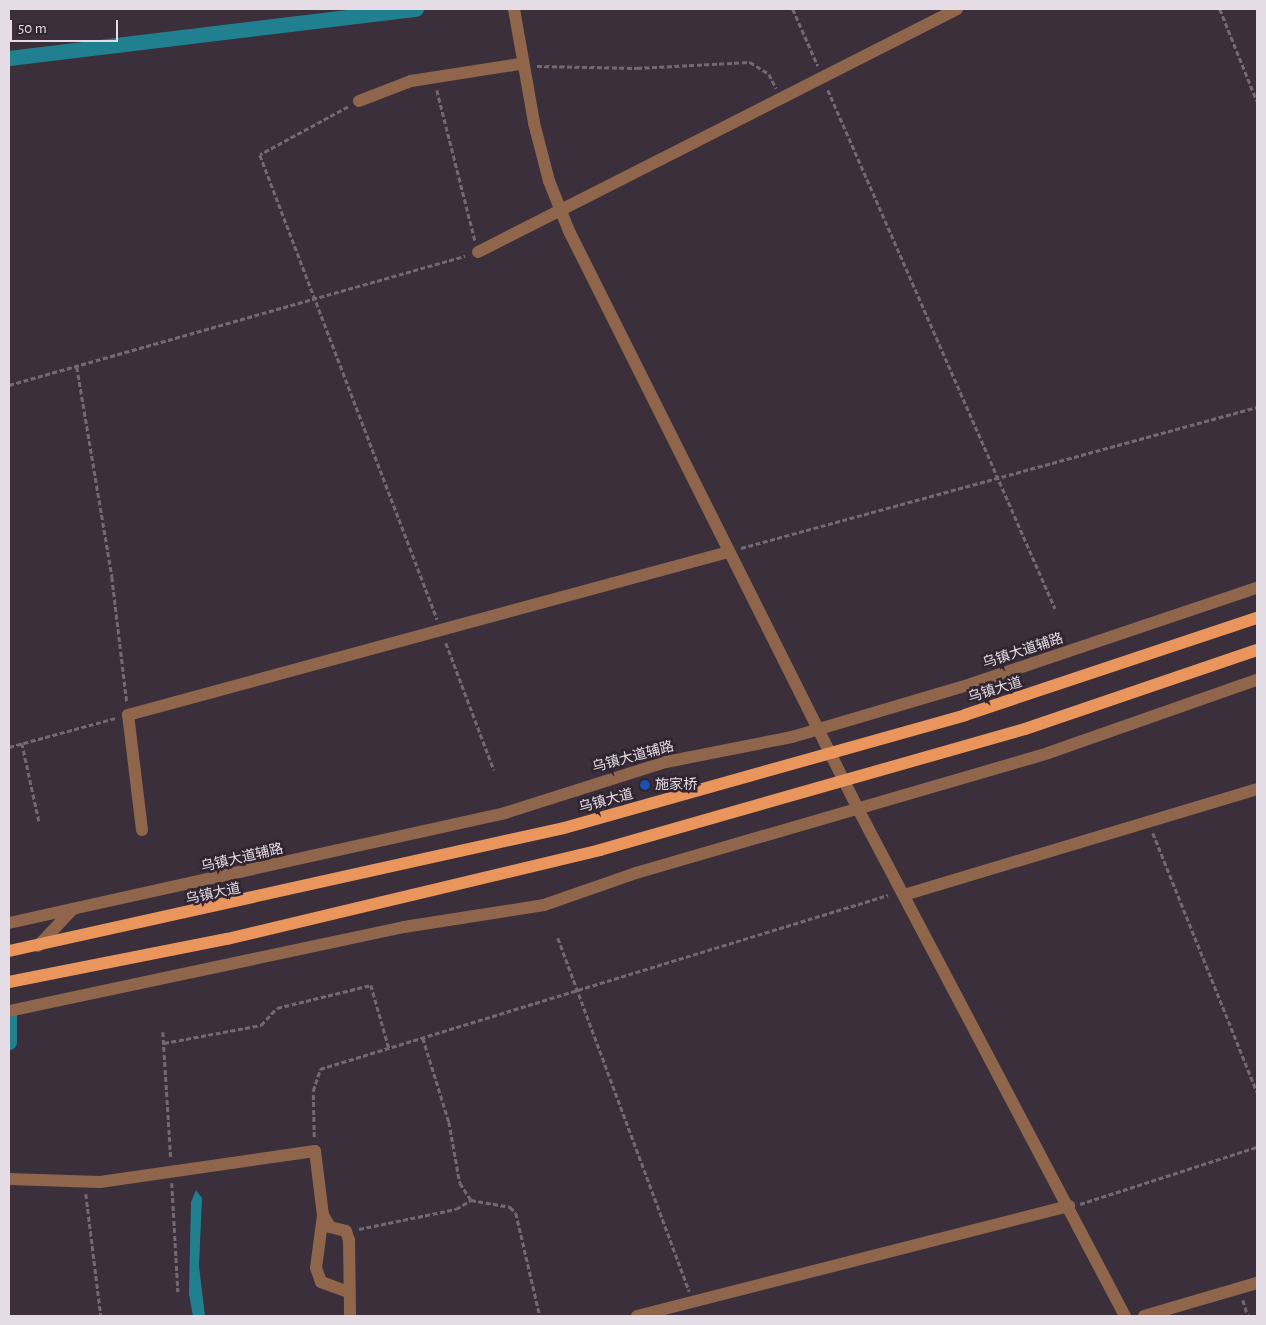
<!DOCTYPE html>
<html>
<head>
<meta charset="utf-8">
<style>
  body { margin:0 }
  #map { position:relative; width:1266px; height:1325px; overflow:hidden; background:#3b2f3b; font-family:"Alegreya Sans","Noto Sans SC",sans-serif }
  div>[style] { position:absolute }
  .water>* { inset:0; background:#218090 }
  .canal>* { height:15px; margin:-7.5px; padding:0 7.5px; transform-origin:7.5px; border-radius:7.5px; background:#218090 }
  .path>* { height:2.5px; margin-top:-1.25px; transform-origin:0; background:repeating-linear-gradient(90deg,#736873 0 5px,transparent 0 7.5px) }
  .minor>* { height:12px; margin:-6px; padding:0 6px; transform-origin:6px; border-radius:6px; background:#8f664b }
  .major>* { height:12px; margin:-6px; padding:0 6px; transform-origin:6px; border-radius:6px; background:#e9955b }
  .dots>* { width:14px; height:14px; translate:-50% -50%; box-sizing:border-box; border:2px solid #302530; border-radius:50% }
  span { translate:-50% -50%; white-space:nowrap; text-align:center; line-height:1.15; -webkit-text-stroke:5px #302530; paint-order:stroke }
  .street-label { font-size:14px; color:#e5dde5 }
  .poi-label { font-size:14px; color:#e5dde5 }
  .left { translate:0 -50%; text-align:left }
  .frame { position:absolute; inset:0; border:10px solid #e5dde5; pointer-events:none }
  .scale { position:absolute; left:10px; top:20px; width:108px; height:22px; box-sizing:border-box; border:2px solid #e5dde5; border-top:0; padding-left:6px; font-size:15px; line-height:18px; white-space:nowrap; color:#e5dde5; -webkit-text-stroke:4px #302530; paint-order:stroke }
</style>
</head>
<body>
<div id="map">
  <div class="water">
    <i style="clip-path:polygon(196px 1190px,202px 1198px,199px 1266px,205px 1316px,193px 1316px,189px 1294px,191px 1202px)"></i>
  </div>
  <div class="canal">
    <i style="left:9px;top:58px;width:410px;rotate:-6.9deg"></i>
    <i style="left:9px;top:1015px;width:27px;rotate:90deg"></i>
  </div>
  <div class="path">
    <i style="left:793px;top:9px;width:62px;rotate:66.3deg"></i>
    <i style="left:1220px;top:9px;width:99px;rotate:68.1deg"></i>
    <i style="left:537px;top:66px;width:100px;rotate:1.1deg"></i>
    <i style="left:637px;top:68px;width:113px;rotate:-3deg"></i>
    <i style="left:750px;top:62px;width:22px;rotate:32deg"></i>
    <i style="left:769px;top:74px;width:16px;rotate:63deg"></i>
    <i style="left:437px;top:90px;width:155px;rotate:75.8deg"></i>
    <i style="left:828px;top:90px;width:566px;rotate:66.34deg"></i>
    <i style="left:348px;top:107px;width:100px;rotate:151.4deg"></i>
    <i style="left:260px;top:155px;width:497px;rotate:69.1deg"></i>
    <i style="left:77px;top:367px;width:213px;rotate:80.5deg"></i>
    <i style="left:112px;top:577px;width:126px;rotate:83.2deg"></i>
    <i style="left:9px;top:385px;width:474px;rotate:-15.8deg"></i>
    <i style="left:741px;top:548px;width:535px;rotate:-15.28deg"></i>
    <i style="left:446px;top:643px;width:136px;rotate:69.3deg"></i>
    <i style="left:22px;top:743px;width:80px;rotate:77.7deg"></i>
    <i style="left:9px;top:747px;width:111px;rotate:-15.2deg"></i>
    <i style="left:1153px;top:833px;width:279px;rotate:68.1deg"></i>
    <i style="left:558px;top:938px;width:377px;rotate:69.6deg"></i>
    <i style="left:163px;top:1032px;width:126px;rotate:86.4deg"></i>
    <i style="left:423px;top:1038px;width:88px;rotate:72.8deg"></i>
    <i style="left:449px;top:1122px;width:62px;rotate:79.8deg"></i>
    <i style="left:460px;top:1183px;width:20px;rotate:57deg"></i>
    <i style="left:471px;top:1200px;width:40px;rotate:10deg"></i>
    <i style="left:510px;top:1207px;width:8px;rotate:45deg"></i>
    <i style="left:516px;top:1213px;width:106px;rotate:76.9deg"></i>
    <i style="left:164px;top:1043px;width:99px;rotate:-10.5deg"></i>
    <i style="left:261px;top:1025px;width:23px;rotate:-47deg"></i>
    <i style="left:277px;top:1008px;width:97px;rotate:-13.7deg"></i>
    <i style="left:371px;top:985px;width:66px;rotate:74.1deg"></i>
    <i style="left:314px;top:1137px;width:46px;rotate:-91.2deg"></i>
    <i style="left:313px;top:1091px;width:23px;rotate:-72deg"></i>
    <i style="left:320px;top:1069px;width:594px;rotate:-17.03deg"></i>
    <i style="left:172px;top:1183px;width:109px;rotate:86.8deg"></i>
    <i style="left:86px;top:1194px;width:123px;rotate:83deg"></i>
    <i style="left:1080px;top:1204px;width:186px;rotate:-17.9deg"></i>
    <i style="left:359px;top:1229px;width:99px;rotate:-11.7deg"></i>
    <i style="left:456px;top:1209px;width:17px;rotate:-31deg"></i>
    <i style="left:1243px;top:1300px;width:17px;rotate:73deg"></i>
  </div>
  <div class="minor">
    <i style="left:514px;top:9px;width:116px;rotate:80deg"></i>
    <i style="left:534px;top:123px;width:60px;rotate:75.5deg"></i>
    <i style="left:549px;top:181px;width:54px;rotate:68.2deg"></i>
    <i style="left:569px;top:231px;width:646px;rotate:63.43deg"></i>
    <i style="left:858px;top:809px;width:573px;rotate:62.23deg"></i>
    <i style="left:359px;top:101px;width:56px;rotate:-21deg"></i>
    <i style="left:411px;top:81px;width:110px;rotate:-8.9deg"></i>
    <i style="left:478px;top:252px;width:537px;rotate:-26.9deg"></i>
    <i style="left:142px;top:830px;width:116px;rotate:-96.9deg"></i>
    <i style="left:128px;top:715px;width:622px;rotate:-15.2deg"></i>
    <i style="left:904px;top:895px;width:369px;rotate:-16.7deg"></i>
    <i style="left:9px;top:923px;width:508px;rotate:-12.5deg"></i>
    <i style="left:505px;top:813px;width:169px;rotate:-17.6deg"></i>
    <i style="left:666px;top:762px;width:128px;rotate:-11.2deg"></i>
    <i style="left:792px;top:737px;width:187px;rotate:-16.5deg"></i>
    <i style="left:971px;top:684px;width:302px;rotate:-18.6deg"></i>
    <i style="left:38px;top:946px;width:51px;rotate:-46.6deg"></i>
    <i style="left:9px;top:1011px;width:404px;rotate:-12deg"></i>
    <i style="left:404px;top:927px;width:142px;rotate:-8.9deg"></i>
    <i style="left:544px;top:905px;width:97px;rotate:-19.2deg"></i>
    <i style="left:636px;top:873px;width:429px;rotate:-16.2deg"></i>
    <i style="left:1048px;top:753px;width:221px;rotate:-19.3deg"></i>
    <i style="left:9px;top:1179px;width:91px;rotate:1.9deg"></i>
    <i style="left:100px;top:1182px;width:217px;rotate:-8.2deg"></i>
    <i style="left:315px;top:1151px;width:64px;rotate:82.9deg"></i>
    <i style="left:323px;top:1215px;width:14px;rotate:60deg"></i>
    <i style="left:330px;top:1227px;width:16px;rotate:14deg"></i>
    <i style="left:346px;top:1231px;width:9px;rotate:72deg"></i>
    <i style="left:349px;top:1240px;width:76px;rotate:89.2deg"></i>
    <i style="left:323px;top:1215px;width:53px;rotate:97.5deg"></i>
    <i style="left:316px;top:1268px;width:15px;rotate:70deg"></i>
    <i style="left:321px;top:1282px;width:30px;rotate:20deg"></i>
    <i style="left:637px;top:1316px;width:446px;rotate:-14.3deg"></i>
    <i style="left:1144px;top:1316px;width:118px;rotate:-16.3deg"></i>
  </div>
  <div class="major">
    <i style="left:9px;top:951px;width:568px;rotate:-12.5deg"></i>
    <i style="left:564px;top:828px;width:417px;rotate:-15.7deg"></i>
    <i style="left:965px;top:715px;width:308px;rotate:-18.4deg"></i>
    <i style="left:9px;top:982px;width:222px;rotate:-11.2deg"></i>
    <i style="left:227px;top:939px;width:383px;rotate:-13.4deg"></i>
    <i style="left:600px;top:850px;width:442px;rotate:-15.9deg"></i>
    <i style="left:1025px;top:729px;width:245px;rotate:-18.8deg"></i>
  </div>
  <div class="dots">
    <i style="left:645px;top:785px;background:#1a4fb4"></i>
  </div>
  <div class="street-label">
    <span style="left:1023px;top:651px;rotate:-18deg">乌镇大道辅路</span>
    <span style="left:995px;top:690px;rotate:-17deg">乌镇大道</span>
    <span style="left:633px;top:757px;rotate:-15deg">乌镇大道辅路</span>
    <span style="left:606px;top:801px;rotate:-15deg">乌镇大道</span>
    <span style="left:242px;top:858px;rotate:-13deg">乌镇大道辅路</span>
    <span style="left:213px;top:894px;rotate:-12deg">乌镇大道</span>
  </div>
  <div class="poi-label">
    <span class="left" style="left:655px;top:785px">施家桥</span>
  </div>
  <div class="frame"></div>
  <div class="scale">50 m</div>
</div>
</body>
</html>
